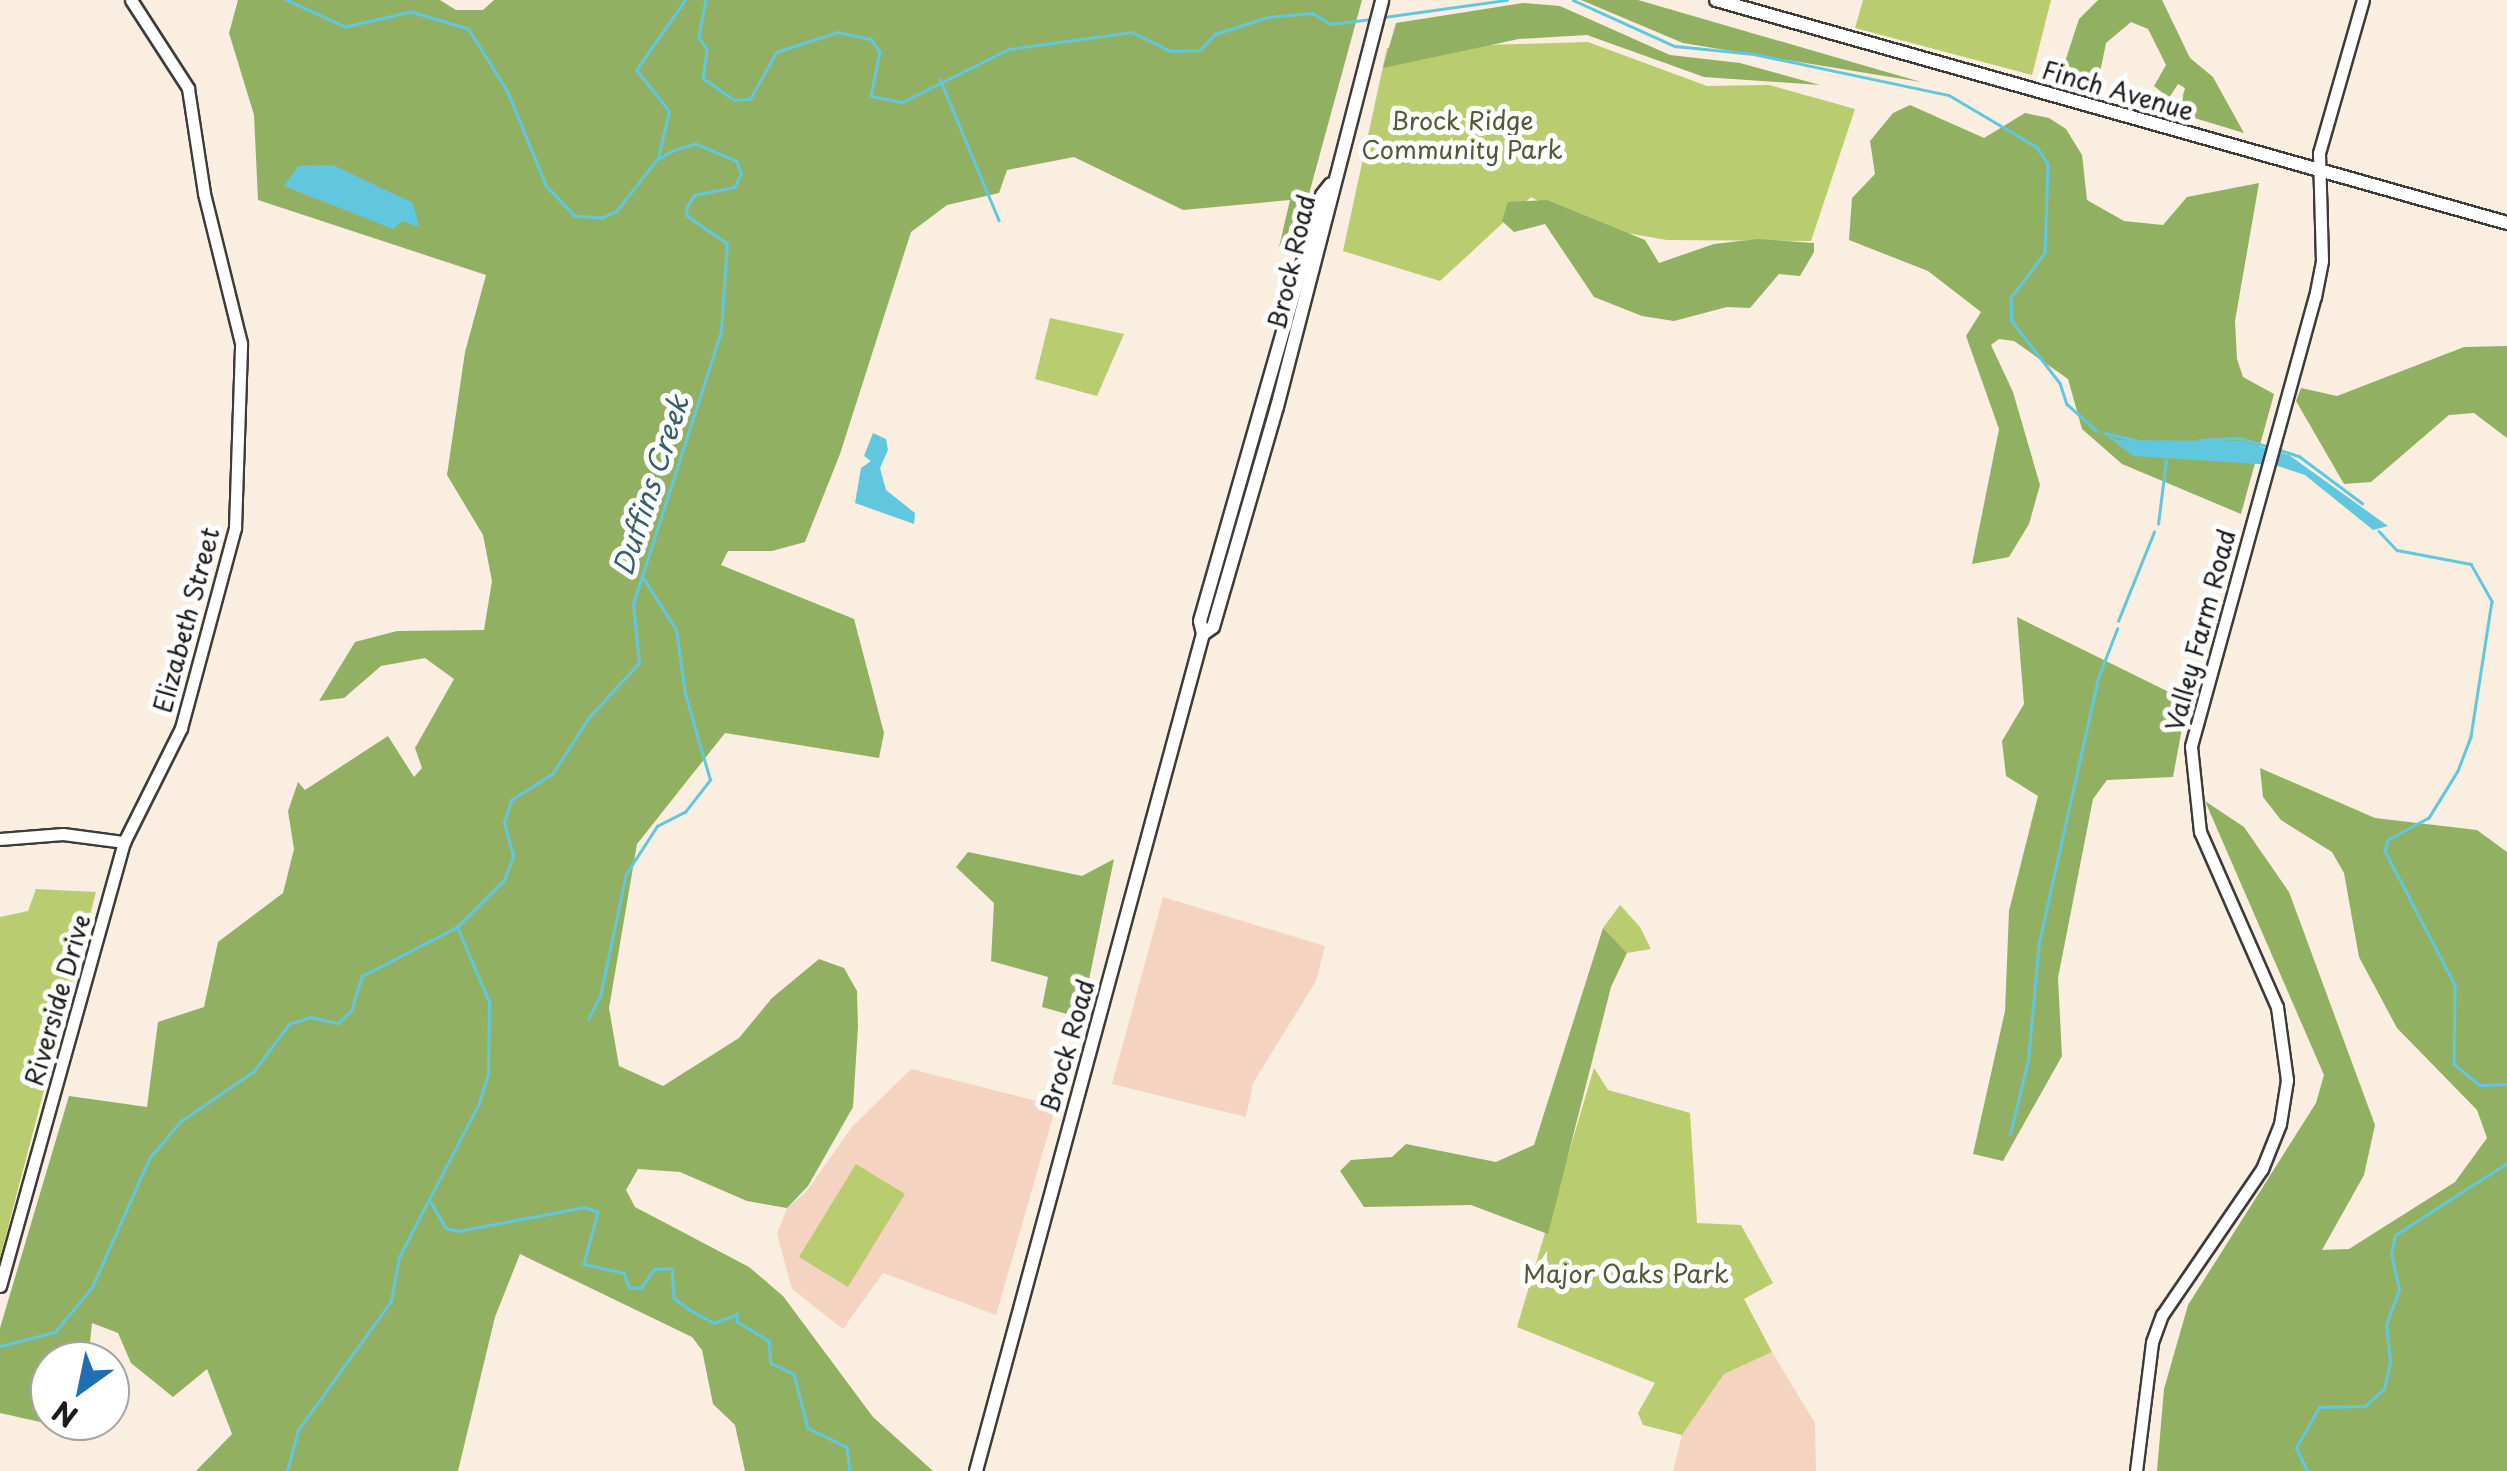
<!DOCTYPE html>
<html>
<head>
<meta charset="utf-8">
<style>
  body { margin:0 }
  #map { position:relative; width:2507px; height:1471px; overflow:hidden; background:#f9eedf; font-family:"Playpen Sans",sans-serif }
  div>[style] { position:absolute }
  .built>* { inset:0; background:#f5d3c1 }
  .green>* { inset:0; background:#b9cc6f }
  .forest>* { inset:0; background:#92b062 }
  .water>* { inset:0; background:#61c7de }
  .stream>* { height:2.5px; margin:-1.25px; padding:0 1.25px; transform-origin:1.25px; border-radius:1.25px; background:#61c7de }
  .roads { filter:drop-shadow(2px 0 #3d3c39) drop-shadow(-2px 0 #3d3c39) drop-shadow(0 2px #3d3c39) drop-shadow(0 -2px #3d3c39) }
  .tertiary>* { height:11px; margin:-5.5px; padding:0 5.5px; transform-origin:5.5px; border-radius:5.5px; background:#fff }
  .secondary>* { height:12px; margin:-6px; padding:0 6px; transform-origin:6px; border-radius:6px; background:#fff }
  span { translate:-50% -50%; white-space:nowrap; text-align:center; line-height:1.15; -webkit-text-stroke:10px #fff; paint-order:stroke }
  .street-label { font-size:25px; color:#1c1c1c }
  .park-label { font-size:25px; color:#535a39 }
  .water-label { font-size:28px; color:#38606a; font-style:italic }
  .north { position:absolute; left:30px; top:1341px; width:100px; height:100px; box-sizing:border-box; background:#fff; border:2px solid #a4a4a4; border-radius:50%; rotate:213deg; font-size:28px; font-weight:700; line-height:40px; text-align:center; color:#1c1c1c }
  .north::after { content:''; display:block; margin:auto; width:35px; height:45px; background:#1f6fb2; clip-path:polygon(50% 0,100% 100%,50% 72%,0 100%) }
</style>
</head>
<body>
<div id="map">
  <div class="built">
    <i style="clip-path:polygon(1163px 897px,1325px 946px,1316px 981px,1253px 1083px,1246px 1117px,1112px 1084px)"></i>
    <i style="clip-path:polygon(911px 1069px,1056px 1106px,996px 1315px,883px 1273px,843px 1329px,792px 1289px,777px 1234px,787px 1208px,806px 1192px,852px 1127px)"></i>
    <i style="clip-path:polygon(1772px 1352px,1815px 1423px,1816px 1471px,1673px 1471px,1682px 1435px,1724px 1374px)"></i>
  </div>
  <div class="green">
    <i style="clip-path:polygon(1863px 0,2051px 0,2032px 75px,1855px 28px)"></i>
    <i style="clip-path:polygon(1588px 42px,1707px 86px,1769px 85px,1855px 109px,1811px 241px,1667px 240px,1586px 226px,1531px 197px,1440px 281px,1343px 251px,1387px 48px)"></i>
    <i style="clip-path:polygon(1050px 318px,1124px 334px,1097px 396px,1035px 379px)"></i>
    <i style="clip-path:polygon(36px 889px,96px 892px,0 1258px,0 917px,28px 911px)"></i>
    <i style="clip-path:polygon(1620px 905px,1640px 927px,1651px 949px,1627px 953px,1603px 928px)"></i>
    <i style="clip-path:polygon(1594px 1068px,1608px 1090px,1690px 1113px,1697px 1223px,1741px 1225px,1773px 1283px,1744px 1299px,1772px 1352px,1724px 1374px,1682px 1435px,1643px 1425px,1638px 1413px,1655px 1383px,1517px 1327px)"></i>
    <i style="clip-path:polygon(856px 1164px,905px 1194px,848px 1287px,799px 1257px)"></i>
  </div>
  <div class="forest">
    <i style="clip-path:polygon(238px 0,440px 0,456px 10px,483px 10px,494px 0,1362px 0,1306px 205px,1279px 247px,1290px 200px,1183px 210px,1074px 157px,1007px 170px,999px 193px,947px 205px,911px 232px,840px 454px,805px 542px,772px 551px,728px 551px,721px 565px,854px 619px,884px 733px,879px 758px,725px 733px,637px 844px,609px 1008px,619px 1066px,663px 1086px,739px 1038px,772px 998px,819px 959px,844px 968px,857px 991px,858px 1027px,853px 1107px,808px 1186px,787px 1208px,747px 1201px,680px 1172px,638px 1169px,626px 1190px,635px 1207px,749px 1267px,783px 1296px,873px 1417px,933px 1471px,745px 1471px,735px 1425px,713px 1404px,702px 1350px,692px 1337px,520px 1254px,495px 1317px,458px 1471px,196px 1471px,232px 1434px,207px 1369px,173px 1397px,131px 1363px,118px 1333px,92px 1323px,88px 1361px,50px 1361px,50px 1421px,92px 1421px,94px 1434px,0 1413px,0 1328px,69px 1096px,147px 1107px,158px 1022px,204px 1007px,218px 942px,283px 893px,294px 849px,288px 811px,298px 782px,305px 790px,388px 736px,414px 777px,422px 768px,415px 748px,454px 679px,425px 658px,381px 666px,344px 698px,319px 701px,355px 642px,397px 631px,484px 630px,492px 581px,483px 535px,447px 475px,465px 352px,486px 275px,258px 200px,254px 115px,229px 33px)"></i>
    <i style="clip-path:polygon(1581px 0,1638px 0,1921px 82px,1683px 43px)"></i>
    <i style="clip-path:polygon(2098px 0,2162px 0,2190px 58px,2213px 77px,2244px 133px,2178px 113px,2185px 88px,2178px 84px,2169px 98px,2154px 86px,2166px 65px,2148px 29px,2131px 22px,2106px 43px,2096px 92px,2060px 77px,2079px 19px)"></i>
    <i style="clip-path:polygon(1523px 3px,1560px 6px,1670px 55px,1740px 63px,1820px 85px,1704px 77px,1587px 35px,1519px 39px,1383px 68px,1396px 23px)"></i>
    <i style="clip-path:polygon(1910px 105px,1984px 138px,2025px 113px,2049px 118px,2066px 129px,2082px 155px,2087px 200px,2124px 221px,2163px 225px,2187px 197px,2259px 183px,2235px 321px,2237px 359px,2243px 377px,2274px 394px,2241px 514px,2122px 464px,2082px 429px,2068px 379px,2014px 341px,1999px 339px,1991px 345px,2013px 392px,2040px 485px,2029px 524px,2009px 557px,1972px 564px,1999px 429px,1966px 336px,1981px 312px,1928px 271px,1849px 240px,1852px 198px,1875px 174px,1870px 141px,1893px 113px)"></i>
    <i style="clip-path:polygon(1547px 200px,1645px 240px,1659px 263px,1714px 244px,1758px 239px,1814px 243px,1814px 252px,1800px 276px,1779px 274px,1750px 308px,1727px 307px,1674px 321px,1642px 316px,1594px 297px,1545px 224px,1514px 232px,1502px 221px,1508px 202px)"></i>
    <i style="clip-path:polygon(2507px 346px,2507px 438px,2474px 413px,2449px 415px,2371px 482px,2344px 484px,2296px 401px,2301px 388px,2337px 396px,2464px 347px)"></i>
    <i style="clip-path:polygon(2017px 617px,2187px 701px,2173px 777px,2107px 780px,2093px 799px,2058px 978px,2062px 1056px,2003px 1161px,1973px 1154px,2005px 1011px,2009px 911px,2038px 796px,2006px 776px,2002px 741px,2024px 704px)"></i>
    <i style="clip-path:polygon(2260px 768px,2375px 818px,2477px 830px,2507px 852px,2507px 1471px,2157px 1471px,2164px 1389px,2188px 1305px,2316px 1103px,2324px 1075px,2205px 801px,2244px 827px,2289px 892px,2375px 1125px,2364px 1175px,2322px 1250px,2349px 1249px,2455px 1182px,2487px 1138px,2477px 1110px,2397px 1028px,2359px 957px,2344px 873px,2332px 852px,2281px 820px,2263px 797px)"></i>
    <i style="clip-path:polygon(968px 852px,1082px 876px,1114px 859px,1081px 1018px,1042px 1007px,1048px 977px,991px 961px,994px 903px,956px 867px)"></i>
    <i style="clip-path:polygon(1603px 928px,1627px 953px,1611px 987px,1548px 1234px,1471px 1205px,1364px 1207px,1340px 1171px,1351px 1160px,1392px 1157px,1406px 1144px,1496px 1162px,1534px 1145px)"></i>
  </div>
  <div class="water">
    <i style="clip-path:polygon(333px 165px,413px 203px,419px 227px,403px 221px,393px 229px,284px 186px,298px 166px)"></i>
    <i style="clip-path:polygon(2098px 429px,2116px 440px,2241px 441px,2289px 455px,2388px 526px,2373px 530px,2305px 475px,2275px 465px,2133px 456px)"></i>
    <i style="clip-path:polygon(873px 433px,886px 439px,888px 450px,880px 468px,886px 490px,915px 513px,914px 524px,855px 503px,861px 468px,871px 461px,864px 456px)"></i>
  </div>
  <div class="stream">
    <i style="left:706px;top:0;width:38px;rotate:101deg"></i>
    <i style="left:699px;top:37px;width:15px;rotate:58deg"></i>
    <i style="left:707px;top:50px;width:28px;rotate:98deg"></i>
    <i style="left:703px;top:78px;width:38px;rotate:35deg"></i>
    <i style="left:734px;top:100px;width:16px;rotate:-4deg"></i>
    <i style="left:750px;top:99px;width:54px;rotate:-61deg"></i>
    <i style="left:776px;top:52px;width:65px;rotate:-17.9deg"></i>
    <i style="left:838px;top:32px;width:34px;rotate:12deg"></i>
    <i style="left:871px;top:39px;width:16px;rotate:55deg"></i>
    <i style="left:880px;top:52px;width:45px;rotate:101.6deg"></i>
    <i style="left:871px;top:96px;width:32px;rotate:11deg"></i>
    <i style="left:902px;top:102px;width:119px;rotate:-26.4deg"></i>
    <i style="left:1009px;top:49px;width:124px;rotate:-7.9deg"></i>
    <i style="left:1132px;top:32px;width:43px;rotate:26deg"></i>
    <i style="left:1171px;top:51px;width:29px;rotate:-2deg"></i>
    <i style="left:1200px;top:50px;width:22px;rotate:-47deg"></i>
    <i style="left:1215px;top:34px;width:56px;rotate:-17.8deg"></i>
    <i style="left:1268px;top:17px;width:44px;rotate:-5.2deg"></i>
    <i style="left:1312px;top:13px;width:22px;rotate:30deg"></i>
    <i style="left:1331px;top:24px;width:40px;rotate:-7.1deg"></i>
    <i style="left:1573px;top:0;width:112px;rotate:24.3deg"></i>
    <i style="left:1675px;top:46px;width:79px;rotate:5.8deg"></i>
    <i style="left:1754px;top:54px;width:199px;rotate:11.9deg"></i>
    <i style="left:1949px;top:95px;width:102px;rotate:30.6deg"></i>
    <i style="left:2037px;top:147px;width:20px;rotate:57deg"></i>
    <i style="left:2048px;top:164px;width:89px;rotate:91.9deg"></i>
    <i style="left:2045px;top:253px;width:56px;rotate:127.1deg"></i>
    <i style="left:2011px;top:298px;width:23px;rotate:88deg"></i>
    <i style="left:2012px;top:321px;width:78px;rotate:52.3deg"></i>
    <i style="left:2060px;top:383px;width:22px;rotate:72deg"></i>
    <i style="left:2067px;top:404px;width:40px;rotate:42deg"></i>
    <i style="left:1384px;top:17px;width:124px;rotate:-7.9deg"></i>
    <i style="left:940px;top:79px;width:153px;rotate:67.3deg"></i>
    <i style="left:658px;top:158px;width:48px;rotate:-76.8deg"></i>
    <i style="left:669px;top:111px;width:53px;rotate:-128.8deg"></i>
    <i style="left:636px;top:70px;width:85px;rotate:-55deg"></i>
    <i style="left:2105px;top:433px;width:32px;rotate:13deg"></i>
    <i style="left:2199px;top:440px;width:41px;rotate:-2.8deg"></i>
    <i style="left:2240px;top:438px;width:30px;rotate:17deg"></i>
    <i style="left:2277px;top:449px;width:23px;rotate:18deg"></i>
    <i style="left:2299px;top:456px;width:79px;rotate:36.7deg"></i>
    <i style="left:2158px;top:524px;width:64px;rotate:-82.9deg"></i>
    <i style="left:2379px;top:531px;width:26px;rotate:47deg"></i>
    <i style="left:2397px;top:550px;width:75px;rotate:10.7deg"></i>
    <i style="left:2471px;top:564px;width:43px;rotate:60.4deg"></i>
    <i style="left:2492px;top:601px;width:138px;rotate:98.8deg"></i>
    <i style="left:2471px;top:737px;width:36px;rotate:111deg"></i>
    <i style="left:2458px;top:771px;width:55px;rotate:121.7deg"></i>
    <i style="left:2429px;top:818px;width:47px;rotate:151.8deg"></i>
    <i style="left:2388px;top:840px;width:11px;rotate:105deg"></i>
    <i style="left:2385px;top:851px;width:151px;rotate:62.4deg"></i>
    <i style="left:2455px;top:985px;width:79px;rotate:90.7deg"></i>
    <i style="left:2454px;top:1064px;width:33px;rotate:39deg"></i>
    <i style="left:2480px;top:1085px;width:27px;rotate:-2deg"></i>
    <i style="left:2118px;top:621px;width:96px;rotate:-68deg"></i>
    <i style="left:588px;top:1019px;width:26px;rotate:-62deg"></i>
    <i style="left:600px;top:996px;width:125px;rotate:-78deg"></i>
    <i style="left:626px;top:874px;width:57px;rotate:-57.1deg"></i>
    <i style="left:657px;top:826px;width:31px;rotate:-27deg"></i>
    <i style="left:685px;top:812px;width:41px;rotate:-52deg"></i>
    <i style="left:710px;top:780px;width:90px;rotate:-106.2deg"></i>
    <i style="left:685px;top:694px;width:65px;rotate:-98deg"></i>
    <i style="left:676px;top:630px;width:62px;rotate:-122.4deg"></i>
    <i style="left:2010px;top:1134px;width:76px;rotate:-76.3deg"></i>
    <i style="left:2028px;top:1060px;width:119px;rotate:-84.7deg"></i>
    <i style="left:2039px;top:942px;width:271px;rotate:-77.4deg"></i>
    <i style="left:2098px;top:678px;width:53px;rotate:-68.8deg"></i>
    <i style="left:431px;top:1202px;width:30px;rotate:60deg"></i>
    <i style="left:446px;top:1228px;width:12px;rotate:14deg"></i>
    <i style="left:458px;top:1231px;width:129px;rotate:-10.7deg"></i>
    <i style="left:585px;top:1207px;width:14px;rotate:21deg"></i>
    <i style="left:598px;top:1212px;width:54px;rotate:105.1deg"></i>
    <i style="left:584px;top:1264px;width:41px;rotate:12.7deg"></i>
    <i style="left:624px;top:1273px;width:15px;rotate:70deg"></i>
    <i style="left:629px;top:1287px;width:12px;rotate:5deg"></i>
    <i style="left:641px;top:1288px;width:23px;rotate:-56deg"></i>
    <i style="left:654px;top:1269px;width:18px;rotate:-3deg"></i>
    <i style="left:672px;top:1268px;width:30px;rotate:86deg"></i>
    <i style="left:674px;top:1298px;width:20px;rotate:37deg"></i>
    <i style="left:690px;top:1310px;width:27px;rotate:28deg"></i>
    <i style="left:714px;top:1323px;width:25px;rotate:-21deg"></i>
    <i style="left:737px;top:1314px;width:7px;rotate:90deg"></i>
    <i style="left:737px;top:1321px;width:38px;rotate:32deg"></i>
    <i style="left:769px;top:1341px;width:22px;rotate:85deg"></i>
    <i style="left:771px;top:1363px;width:25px;rotate:26deg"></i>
    <i style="left:794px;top:1374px;width:56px;rotate:75.5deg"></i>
    <i style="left:808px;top:1428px;width:43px;rotate:26deg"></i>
    <i style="left:847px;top:1447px;width:24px;rotate:83deg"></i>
    <i style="left:0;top:1346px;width:57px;rotate:-14.3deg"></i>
    <i style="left:55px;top:1332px;width:58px;rotate:-50.6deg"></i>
    <i style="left:92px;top:1287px;width:142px;rotate:-66deg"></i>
    <i style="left:150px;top:1157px;width:48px;rotate:-49.3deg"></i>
    <i style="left:181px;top:1121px;width:88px;rotate:-34.4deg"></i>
    <i style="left:254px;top:1071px;width:59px;rotate:-53.3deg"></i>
    <i style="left:289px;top:1024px;width:23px;rotate:-18deg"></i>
    <i style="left:311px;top:1017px;width:28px;rotate:13deg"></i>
    <i style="left:338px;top:1023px;width:18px;rotate:-43deg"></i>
    <i style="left:351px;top:1011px;width:37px;rotate:-73deg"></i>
    <i style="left:362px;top:976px;width:107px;rotate:-27.3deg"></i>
    <i style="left:457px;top:927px;width:66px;rotate:-45deg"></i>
    <i style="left:504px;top:880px;width:26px;rotate:-69deg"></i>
    <i style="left:513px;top:856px;width:35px;rotate:-105deg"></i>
    <i style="left:504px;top:822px;width:23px;rotate:-72deg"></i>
    <i style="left:511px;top:800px;width:50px;rotate:-32.7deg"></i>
    <i style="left:553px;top:773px;width:67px;rotate:-57.3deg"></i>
    <i style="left:589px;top:717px;width:74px;rotate:-47.2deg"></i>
    <i style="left:639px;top:663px;width:59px;rotate:-95.8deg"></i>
    <i style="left:633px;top:604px;width:287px;rotate:-72.1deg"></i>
    <i style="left:721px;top:331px;width:87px;rotate:-86.1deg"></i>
    <i style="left:727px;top:244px;width:49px;rotate:-145deg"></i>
    <i style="left:687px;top:216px;width:8px;rotate:-97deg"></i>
    <i style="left:686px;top:208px;width:15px;rotate:-58deg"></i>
    <i style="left:694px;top:195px;width:41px;rotate:-11.3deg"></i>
    <i style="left:734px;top:187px;width:15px;rotate:-62deg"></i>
    <i style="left:741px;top:174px;width:14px;rotate:-111deg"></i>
    <i style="left:736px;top:161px;width:43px;rotate:-157deg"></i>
    <i style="left:696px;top:144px;width:22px;rotate:164deg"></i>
    <i style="left:675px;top:150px;width:21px;rotate:151deg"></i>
    <i style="left:657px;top:160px;width:65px;rotate:128.1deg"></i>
    <i style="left:617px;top:211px;width:17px;rotate:155deg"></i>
    <i style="left:602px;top:218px;width:28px;rotate:-176deg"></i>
    <i style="left:574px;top:216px;width:41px;rotate:-133deg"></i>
    <i style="left:546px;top:186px;width:103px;rotate:-112.3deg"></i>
    <i style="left:507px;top:91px;width:73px;rotate:-122.2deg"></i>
    <i style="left:468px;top:29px;width:59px;rotate:-163.4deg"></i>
    <i style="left:411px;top:12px;width:68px;rotate:167.2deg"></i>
    <i style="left:345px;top:27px;width:65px;rotate:-155.4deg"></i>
    <i style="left:287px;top:1471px;width:42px;rotate:-75deg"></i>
    <i style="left:298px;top:1430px;width:159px;rotate:-54.2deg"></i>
    <i style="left:391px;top:1301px;width:45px;rotate:-79.7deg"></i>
    <i style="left:399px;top:1257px;width:174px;rotate:-62.5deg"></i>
    <i style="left:479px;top:1103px;width:31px;rotate:-73deg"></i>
    <i style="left:488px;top:1073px;width:71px;rotate:-89.2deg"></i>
    <i style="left:489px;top:1002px;width:82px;rotate:-113.1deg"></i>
    <i style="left:2307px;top:1471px;width:25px;rotate:-116deg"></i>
    <i style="left:2296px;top:1448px;width:47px;rotate:-60.7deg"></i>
    <i style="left:2319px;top:1407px;width:46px;rotate:-1.2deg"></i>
    <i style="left:2365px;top:1406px;width:25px;rotate:-42deg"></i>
    <i style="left:2384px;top:1389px;width:28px;rotate:-77deg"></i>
    <i style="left:2390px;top:1362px;width:37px;rotate:-96deg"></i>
    <i style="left:2386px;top:1325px;width:38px;rotate:-70deg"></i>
    <i style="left:2399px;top:1289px;width:36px;rotate:-103deg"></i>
    <i style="left:2391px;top:1254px;width:19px;rotate:-78deg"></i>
    <i style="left:2395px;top:1235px;width:133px;rotate:-32.7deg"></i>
  </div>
  <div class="roads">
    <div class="tertiary">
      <i style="left:0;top:839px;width:63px;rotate:-4.5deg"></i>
      <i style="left:63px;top:834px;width:62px;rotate:7.5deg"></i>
      <i style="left:0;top:1286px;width:461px;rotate:-74.4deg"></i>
      <i style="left:124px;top:842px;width:127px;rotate:-63.4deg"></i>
      <i style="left:181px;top:728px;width:207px;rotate:-74.9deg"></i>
      <i style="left:235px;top:528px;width:185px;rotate:-88.1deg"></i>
      <i style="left:241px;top:343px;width:154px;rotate:-103.9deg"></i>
      <i style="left:204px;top:193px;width:106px;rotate:-98.7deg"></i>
      <i style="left:188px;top:88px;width:105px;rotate:-122.9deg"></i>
      <i style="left:2136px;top:1471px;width:130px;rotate:-82.9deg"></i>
      <i style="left:2152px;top:1342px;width:29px;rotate:-70deg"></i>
      <i style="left:2162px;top:1315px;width:177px;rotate:-55.6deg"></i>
      <i style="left:2262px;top:1169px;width:48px;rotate:-68.2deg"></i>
      <i style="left:2280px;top:1124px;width:45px;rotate:-81deg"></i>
      <i style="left:2287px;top:1080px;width:74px;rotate:-97.8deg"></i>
      <i style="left:2277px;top:1007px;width:191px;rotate:-113.7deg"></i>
      <i style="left:2200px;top:832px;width:86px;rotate:-96deg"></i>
      <i style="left:2191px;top:746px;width:466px;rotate:-74.6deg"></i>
      <i style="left:2315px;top:297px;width:37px;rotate:-79deg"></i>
      <i style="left:2322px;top:261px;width:108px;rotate:-91.6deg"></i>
      <i style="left:2319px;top:153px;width:159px;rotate:-74deg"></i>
    </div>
    <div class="secondary">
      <i style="left:1716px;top:0;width:822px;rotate:15.74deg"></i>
      <i style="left:1203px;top:634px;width:12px;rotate:-35deg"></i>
      <i style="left:1213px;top:627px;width:229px;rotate:-73.8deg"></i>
      <i style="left:1277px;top:407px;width:420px;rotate:-75.5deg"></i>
      <i style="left:976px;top:1471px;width:867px;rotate:-74.83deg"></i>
      <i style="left:1203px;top:634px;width:13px;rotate:-103deg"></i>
      <i style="left:1200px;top:621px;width:443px;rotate:-74deg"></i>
      <i style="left:1322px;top:195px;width:14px;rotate:-51deg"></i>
    </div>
  </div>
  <div class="street-label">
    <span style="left:2118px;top:90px;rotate:16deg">Finch Avenue</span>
    <span style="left:1291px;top:262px;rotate:-77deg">Brock Road</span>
    <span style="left:186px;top:620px;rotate:-75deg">Elizabeth Street</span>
    <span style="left:2200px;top:630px;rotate:-75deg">Valley Farm Road</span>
    <span style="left:57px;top:1000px;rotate:-74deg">Riverside Drive</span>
    <span style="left:1067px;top:1046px;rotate:-74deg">Brock Road</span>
  </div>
  <div class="park-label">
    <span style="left:1462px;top:135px">Brock Ridge<br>Community Park</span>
    <span style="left:1626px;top:1273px">Major Oaks Park</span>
  </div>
  <div class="water-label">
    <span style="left:650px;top:485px;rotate:-72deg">Duffins Creek</span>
  </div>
  <div class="north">N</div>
</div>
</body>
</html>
